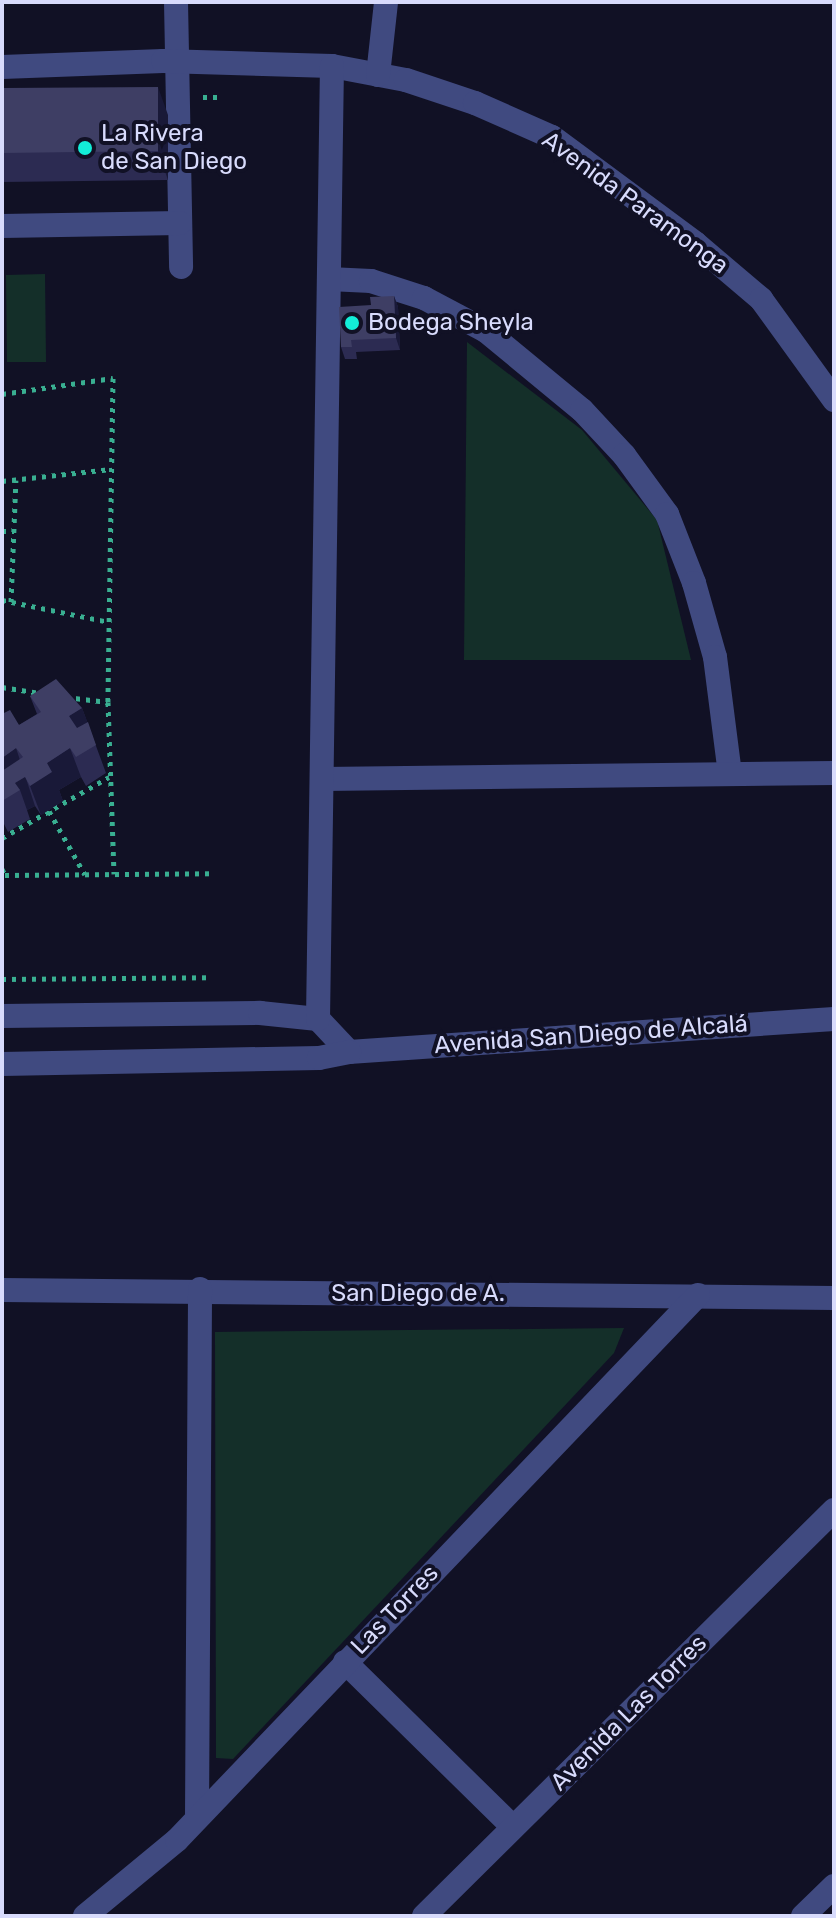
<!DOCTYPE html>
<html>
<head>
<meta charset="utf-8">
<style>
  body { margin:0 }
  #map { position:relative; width:836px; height:1918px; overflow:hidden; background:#111125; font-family:Rubik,sans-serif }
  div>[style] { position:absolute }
  .green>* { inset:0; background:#142f29 }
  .path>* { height:5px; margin-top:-2.5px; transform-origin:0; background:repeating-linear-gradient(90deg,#39af91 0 4px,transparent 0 10px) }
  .minor>* { height:24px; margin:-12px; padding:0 12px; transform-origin:12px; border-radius:12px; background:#404a80 }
  .wall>* { inset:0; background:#2c2b52 }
  .shaded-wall>* { inset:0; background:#191938 }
  .building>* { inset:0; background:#3e3e64 }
  .dots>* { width:22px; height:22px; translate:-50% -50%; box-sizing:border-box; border:4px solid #111125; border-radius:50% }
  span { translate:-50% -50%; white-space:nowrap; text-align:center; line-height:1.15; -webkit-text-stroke:8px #111125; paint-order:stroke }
  .poi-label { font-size:24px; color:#d8dbfc }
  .left { translate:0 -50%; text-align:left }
  .street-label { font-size:24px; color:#d8dbfc }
  .frame { position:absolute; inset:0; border:4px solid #d8dbfc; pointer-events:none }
</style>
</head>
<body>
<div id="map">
  <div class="green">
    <i style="clip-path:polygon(45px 274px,46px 362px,7px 362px,6px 275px)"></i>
    <i style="clip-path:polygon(467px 342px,582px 430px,657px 520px,691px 660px,464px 660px)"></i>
    <i style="clip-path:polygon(624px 1328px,614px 1353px,233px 1759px,216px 1758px,215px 1332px)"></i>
  </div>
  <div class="path">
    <i style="left:203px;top:97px;width:14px"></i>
    <i style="left:2px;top:394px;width:112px;rotate:-8.2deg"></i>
    <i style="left:113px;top:378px;width:324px;rotate:90.9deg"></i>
    <i style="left:108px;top:702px;width:172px;rotate:88deg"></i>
    <i style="left:2px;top:481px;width:110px;rotate:-6.3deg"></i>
    <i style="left:2px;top:531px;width:12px"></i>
    <i style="left:2px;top:600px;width:109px;rotate:11.6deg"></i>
    <i style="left:11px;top:602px;width:122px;rotate:-87.7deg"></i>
    <i style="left:2px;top:687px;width:38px;rotate:9deg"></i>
    <i style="left:66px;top:697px;width:42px;rotate:6.8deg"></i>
    <i style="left:49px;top:811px;width:73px;rotate:60.6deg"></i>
    <i style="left:2px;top:838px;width:123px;rotate:-29.7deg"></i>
    <i style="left:2px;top:869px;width:7px;rotate:63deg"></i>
    <i style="left:5px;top:875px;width:210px;rotate:-0.5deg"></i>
    <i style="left:2px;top:979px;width:210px;rotate:-0.5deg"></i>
  </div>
  <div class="minor">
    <i style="left:176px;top:2px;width:265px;rotate:88.9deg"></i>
    <i style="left:2px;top:67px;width:161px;rotate:-2.1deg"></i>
    <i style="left:163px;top:61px;width:169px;rotate:1.7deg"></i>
    <i style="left:332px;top:66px;width:75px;rotate:10.7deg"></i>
    <i style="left:406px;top:80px;width:73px;rotate:18.4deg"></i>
    <i style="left:475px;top:103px;width:84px;rotate:23.8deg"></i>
    <i style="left:552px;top:137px;width:178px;rotate:36.5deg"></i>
    <i style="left:695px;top:243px;width:87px;rotate:40.3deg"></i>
    <i style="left:761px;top:299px;width:125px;rotate:54.1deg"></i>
    <i style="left:378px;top:75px;width:73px;rotate:-83.7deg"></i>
    <i style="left:2px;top:226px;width:178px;rotate:-1deg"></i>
    <i style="left:329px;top:279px;width:42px;rotate:2.7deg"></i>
    <i style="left:371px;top:281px;width:56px;rotate:17.8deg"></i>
    <i style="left:424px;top:298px;width:70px;rotate:28deg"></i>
    <i style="left:486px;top:331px;width:124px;rotate:39.5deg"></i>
    <i style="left:582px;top:410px;width:62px;rotate:47deg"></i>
    <i style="left:624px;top:455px;width:73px;rotate:53.9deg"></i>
    <i style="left:667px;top:514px;width:74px;rotate:68.6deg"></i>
    <i style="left:694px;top:583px;width:77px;rotate:74.2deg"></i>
    <i style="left:715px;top:657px;width:118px;rotate:82.7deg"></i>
    <i style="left:323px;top:779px;width:511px;rotate:-0.67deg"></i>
    <i style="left:2px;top:1016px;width:258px;rotate:-0.7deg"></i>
    <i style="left:260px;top:1013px;width:58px;rotate:5.9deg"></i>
    <i style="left:318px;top:1019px;width:45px;rotate:46.8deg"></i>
    <i style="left:349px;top:1052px;width:486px;rotate:-3.9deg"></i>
    <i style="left:318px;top:1019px;width:953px;rotate:-89.16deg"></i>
    <i style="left:2px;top:1064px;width:317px;rotate:-1.1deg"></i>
    <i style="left:319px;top:1058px;width:31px;rotate:-11deg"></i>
    <i style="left:2px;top:1290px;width:832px;rotate:0.55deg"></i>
    <i style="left:345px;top:1662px;width:235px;rotate:44.5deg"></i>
    <i style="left:197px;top:1817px;width:528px;rotate:-89.67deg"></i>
    <i style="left:85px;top:1916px;width:119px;rotate:-39.6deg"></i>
    <i style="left:177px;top:1840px;width:754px;rotate:-46.29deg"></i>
    <i style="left:424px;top:1916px;width:577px;rotate:-44.72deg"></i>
    <i style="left:803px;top:1916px;width:43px;rotate:-44.1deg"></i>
  </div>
  <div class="wall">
    <i style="clip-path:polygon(2px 88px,168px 115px,168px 180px,2px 182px)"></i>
    <i style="clip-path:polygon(394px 296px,398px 307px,400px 350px,356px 352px,357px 359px,345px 359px,341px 347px,371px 305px)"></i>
    <i style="clip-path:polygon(30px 696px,82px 708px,106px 773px,86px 786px,81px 777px,59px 790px,63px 801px,41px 815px,35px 806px,27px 810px,30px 819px,8px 832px,4px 824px,2px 825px,2px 714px,19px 725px,37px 714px)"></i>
  </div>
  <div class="shaded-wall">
    <i style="clip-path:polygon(158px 87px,168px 115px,168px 180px,158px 151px)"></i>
    <i style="clip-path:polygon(394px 296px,398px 307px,400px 350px,396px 338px)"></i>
    <i style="clip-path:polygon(82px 708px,93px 737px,80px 744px,69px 716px)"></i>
    <i style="clip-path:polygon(16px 748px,35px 806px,27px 810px,20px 790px,2px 780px,2px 758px)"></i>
    <i style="clip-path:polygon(70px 748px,81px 777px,59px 790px,63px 801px,41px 815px,30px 786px,47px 763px)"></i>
  </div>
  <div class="building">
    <i style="clip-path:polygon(158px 87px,158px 151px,2px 153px,2px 88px)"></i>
    <i style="clip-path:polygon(394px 296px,396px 338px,351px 340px,352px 347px,341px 347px,339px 307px,371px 305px,370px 297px)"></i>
    <i style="clip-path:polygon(56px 679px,82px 708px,69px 716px,77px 728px,88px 722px,96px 745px,76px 757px,70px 748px,47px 763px,52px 772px,30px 786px,25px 777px,15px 783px,20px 790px,2px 801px,2px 771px,23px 757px,16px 748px,2px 758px,2px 714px,10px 710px,19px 725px,41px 712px,30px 696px)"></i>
  </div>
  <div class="dots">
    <i style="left:85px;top:148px;background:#13edd8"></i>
    <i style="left:352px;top:323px;background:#13edd8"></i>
  </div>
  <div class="poi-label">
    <span class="left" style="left:101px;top:148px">La Rivera<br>de San Diego</span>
    <span class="left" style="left:368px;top:323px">Bodega Sheyla</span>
  </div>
  <div class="street-label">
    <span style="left:635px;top:203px;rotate:36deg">Avenida Paramonga</span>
    <span style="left:591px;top:1035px;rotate:-4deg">Avenida San Diego de Alcalá</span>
    <span style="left:418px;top:1294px">San Diego de A.</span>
    <span style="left:395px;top:1610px;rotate:-46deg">Las Torres</span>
    <span style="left:629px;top:1713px;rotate:-45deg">Avenida Las Torres</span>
  </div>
  <div class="frame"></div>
</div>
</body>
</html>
